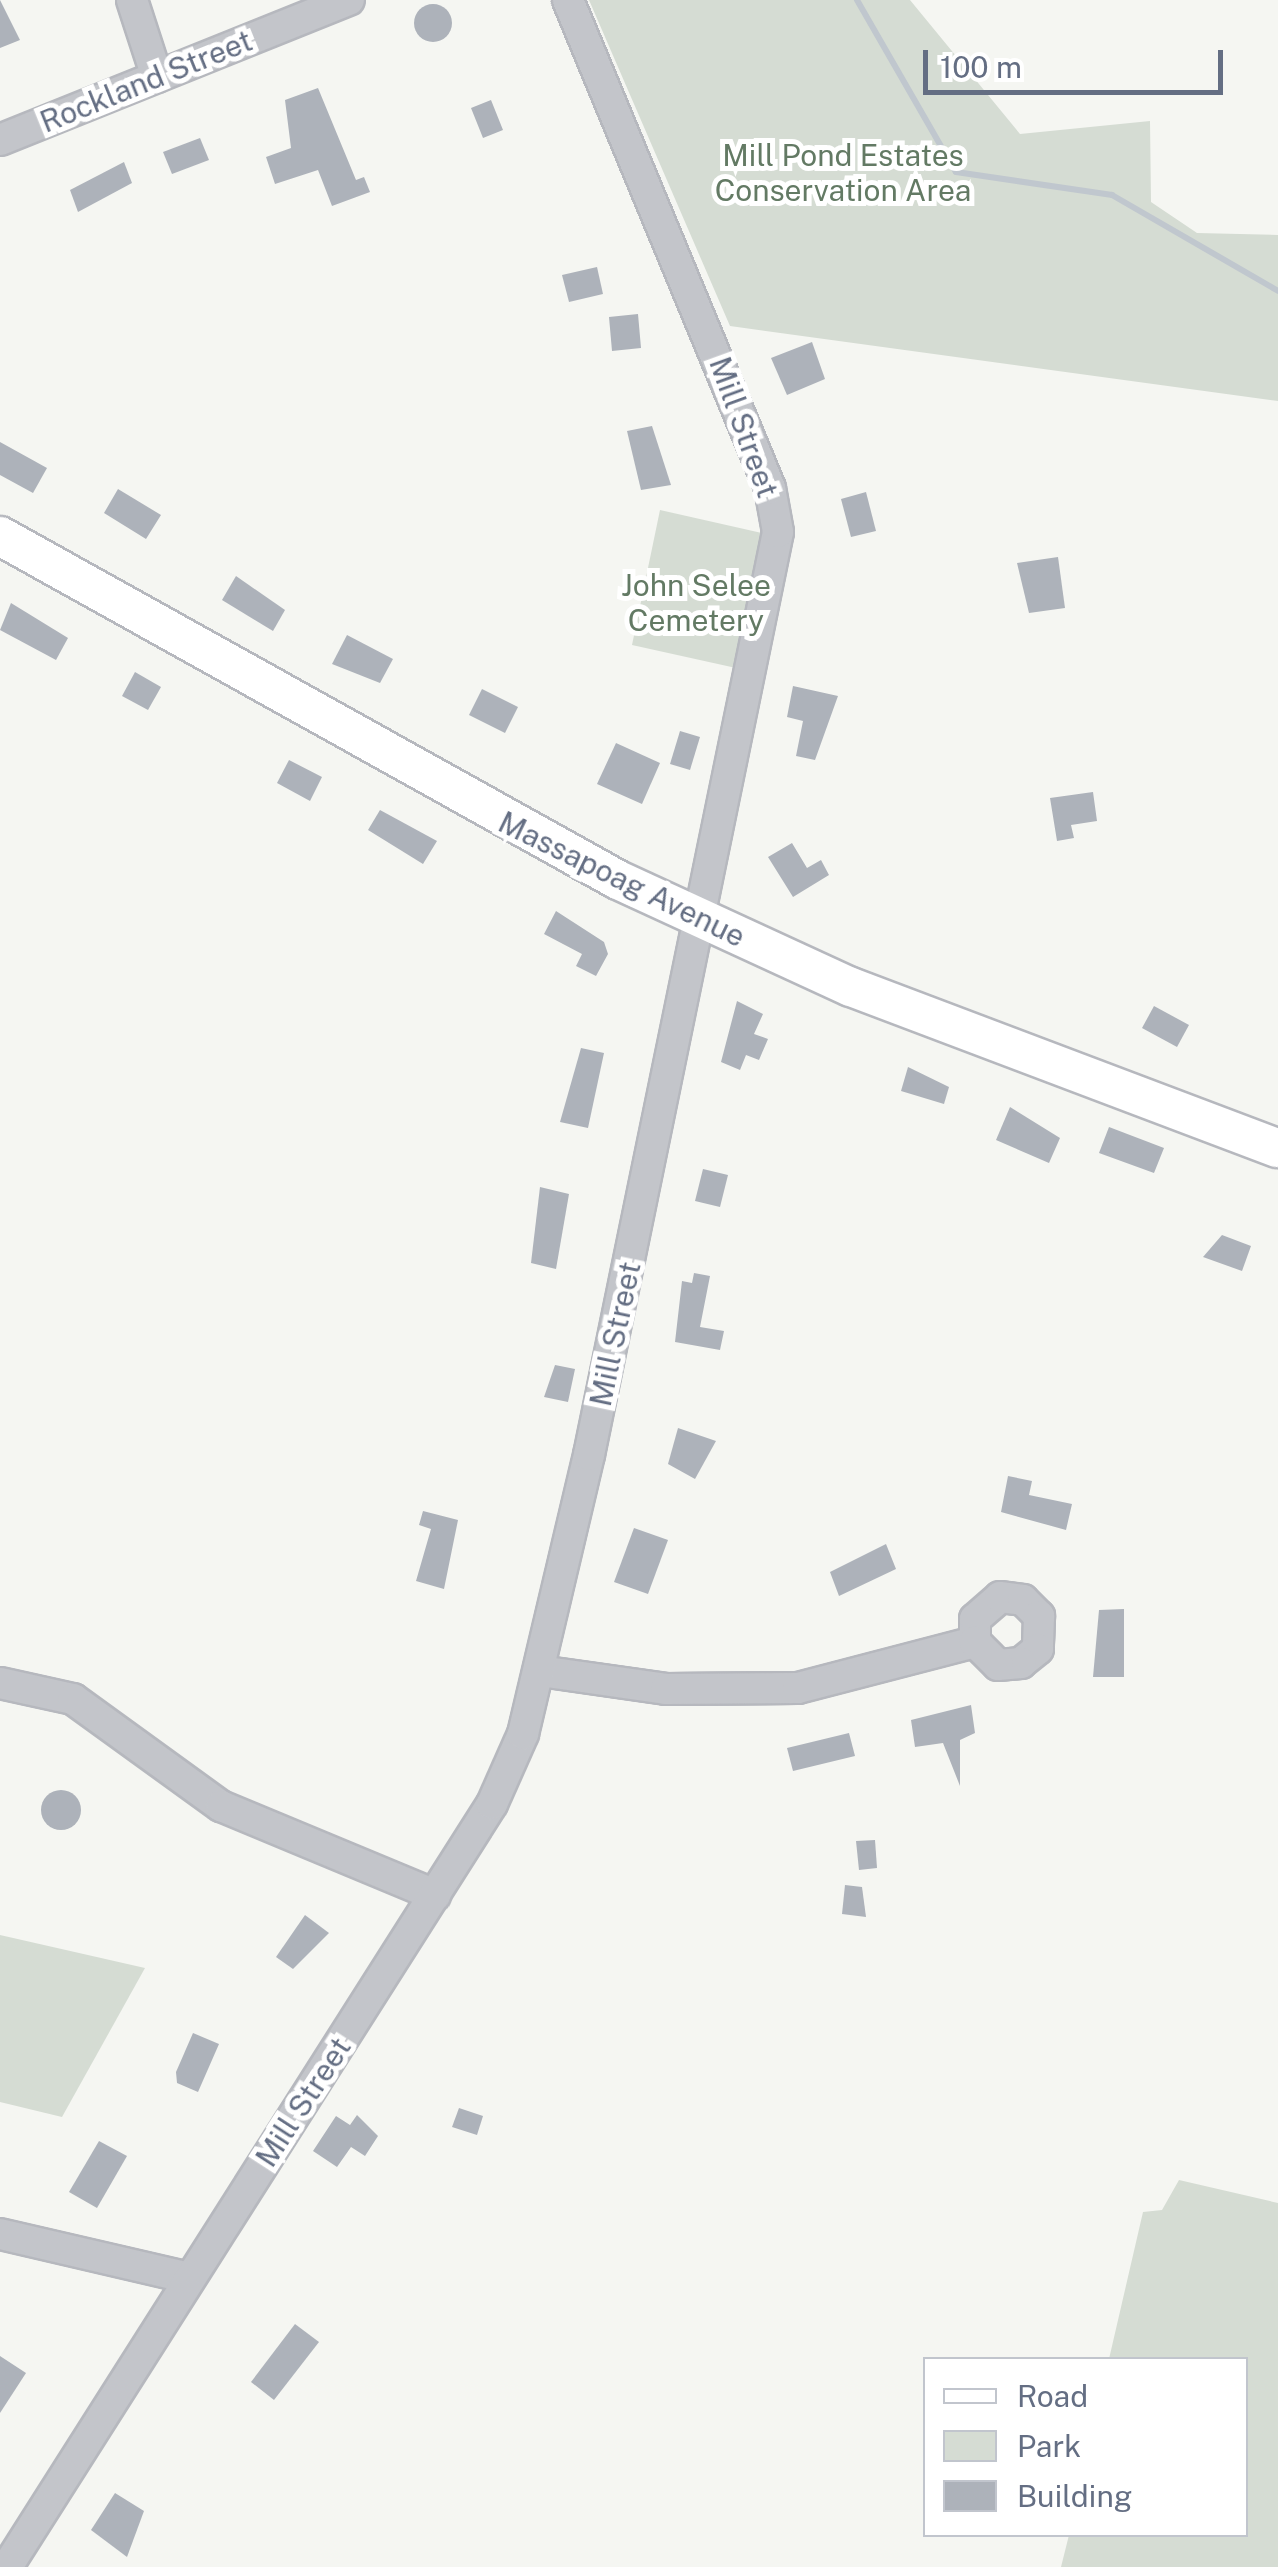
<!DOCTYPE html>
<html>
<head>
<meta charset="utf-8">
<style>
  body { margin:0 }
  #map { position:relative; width:1278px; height:2567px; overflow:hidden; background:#f5f6f2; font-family:"Public Sans",sans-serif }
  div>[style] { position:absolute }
  .green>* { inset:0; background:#d5dcd3 }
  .stream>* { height:6px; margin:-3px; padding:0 3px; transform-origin:3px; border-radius:3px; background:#c0c7ce }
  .building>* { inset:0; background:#adb2ba }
  .round { border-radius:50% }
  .roads { filter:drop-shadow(2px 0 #b6b8be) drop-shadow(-2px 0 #b6b8be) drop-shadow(0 2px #b6b8be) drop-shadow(0 -2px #b6b8be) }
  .minor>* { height:30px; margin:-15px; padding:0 15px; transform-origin:15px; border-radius:15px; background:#c3c5ca }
  .major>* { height:38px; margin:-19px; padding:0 19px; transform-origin:19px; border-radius:19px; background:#fff }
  span { translate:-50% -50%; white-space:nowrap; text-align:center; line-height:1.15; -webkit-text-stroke:10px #fff; paint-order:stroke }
  .street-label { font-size:30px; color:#646e83 }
  .park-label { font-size:30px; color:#637a64 }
  .legend { position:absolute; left:923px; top:2357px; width:325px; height:180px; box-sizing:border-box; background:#fff; border:2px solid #c1c5cd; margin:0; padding:12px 18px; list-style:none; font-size:30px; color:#646e83 }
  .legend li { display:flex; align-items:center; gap:20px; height:50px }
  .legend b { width:50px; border:2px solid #c1c5cd }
  .scale { position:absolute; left:923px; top:50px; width:300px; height:45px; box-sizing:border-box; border:5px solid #646e83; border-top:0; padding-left:12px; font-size:30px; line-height:35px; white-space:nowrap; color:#646e83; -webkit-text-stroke:8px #fff; paint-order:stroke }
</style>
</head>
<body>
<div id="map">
  <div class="green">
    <i style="clip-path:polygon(589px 0,910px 0,1020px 134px,1150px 121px,1151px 202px,1197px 233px,1278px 235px,1278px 401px,730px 326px)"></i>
    <i style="clip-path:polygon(660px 510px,766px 534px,736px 668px,632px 645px)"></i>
    <i style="clip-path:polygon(0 1935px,145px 1968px,62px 2117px,0 2102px)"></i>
    <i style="clip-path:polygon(1179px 2180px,1278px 2203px,1278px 2567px,1061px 2567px,1069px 2535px,1246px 2534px,1246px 2360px,1109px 2359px,1143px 2212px,1162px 2210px)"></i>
  </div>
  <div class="stream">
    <i style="left:857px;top:0;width:198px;rotate:60.1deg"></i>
    <i style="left:956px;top:172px;width:158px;rotate:8.4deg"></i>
    <i style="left:1112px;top:195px;width:192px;rotate:30deg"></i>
  </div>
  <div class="building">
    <i style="clip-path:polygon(0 0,20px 40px,0 48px)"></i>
    <i class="round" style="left:414px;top:4px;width:38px;height:38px"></i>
    <i style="clip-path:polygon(318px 88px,356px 180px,364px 177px,370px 192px,332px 206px,318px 170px,275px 184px,266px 157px,291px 148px,285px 100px)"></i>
    <i style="clip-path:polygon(491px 100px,503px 130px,483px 138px,471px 108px)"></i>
    <i style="clip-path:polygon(200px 138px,209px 160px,172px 174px,163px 152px)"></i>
    <i style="clip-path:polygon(124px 162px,132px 183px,78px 212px,70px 190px)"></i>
    <i style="clip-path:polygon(597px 267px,603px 294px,569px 302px,562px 275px)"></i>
    <i style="clip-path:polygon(638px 314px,641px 348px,612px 351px,609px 317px)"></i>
    <i style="clip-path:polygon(812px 342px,825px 379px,787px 395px,771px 358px)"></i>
    <i style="clip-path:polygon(652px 426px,671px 485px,641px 490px,627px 431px)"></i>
    <i style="clip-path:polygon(0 442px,47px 468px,33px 493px,0 475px)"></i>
    <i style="clip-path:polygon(118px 489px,161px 515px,146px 539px,104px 513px)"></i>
    <i style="clip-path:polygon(866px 492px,876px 531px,851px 537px,841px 499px)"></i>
    <i style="clip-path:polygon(1058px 557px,1065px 608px,1029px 613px,1017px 563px)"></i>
    <i style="clip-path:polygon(236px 576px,285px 610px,273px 631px,222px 600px)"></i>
    <i style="clip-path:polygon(11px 603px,68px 638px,56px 660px,0 630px)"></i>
    <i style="clip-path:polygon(347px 635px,393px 659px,380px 683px,332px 664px)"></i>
    <i style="clip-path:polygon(135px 672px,161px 687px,148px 710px,122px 696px)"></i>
    <i style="clip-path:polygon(793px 686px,838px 696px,815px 760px,796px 756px,803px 721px,787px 717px)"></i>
    <i style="clip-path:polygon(482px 689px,518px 707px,505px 733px,469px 715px)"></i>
    <i style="clip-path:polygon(680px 731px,700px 737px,690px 770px,670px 764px)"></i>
    <i style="clip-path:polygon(616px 743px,660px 763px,642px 804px,597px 784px)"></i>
    <i style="clip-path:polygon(289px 760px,322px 777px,310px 801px,277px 783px)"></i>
    <i style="clip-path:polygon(1093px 792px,1097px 821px,1071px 825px,1074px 838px,1057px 841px,1050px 798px)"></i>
    <i style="clip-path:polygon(380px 810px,437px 841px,423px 864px,368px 830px)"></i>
    <i style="clip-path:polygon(792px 843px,807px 868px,821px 860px,829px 875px,793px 897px,768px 857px)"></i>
    <i style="clip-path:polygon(556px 911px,604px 942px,608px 954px,596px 976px,576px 966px,582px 954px,544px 934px)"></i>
    <i style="clip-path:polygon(737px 1001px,763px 1014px,754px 1034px,768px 1039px,759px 1060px,746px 1055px,740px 1070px,721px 1062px)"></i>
    <i style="clip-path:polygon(1154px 1006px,1189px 1025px,1177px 1047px,1142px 1028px)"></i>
    <i style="clip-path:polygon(581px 1048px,604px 1053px,588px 1128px,560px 1122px)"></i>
    <i style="clip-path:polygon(908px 1067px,949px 1087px,944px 1104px,901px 1091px)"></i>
    <i style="clip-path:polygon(1010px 1107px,1060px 1138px,1049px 1163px,996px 1140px)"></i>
    <i style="clip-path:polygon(1109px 1127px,1164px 1148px,1154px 1173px,1099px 1153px)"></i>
    <i style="clip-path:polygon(703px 1169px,728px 1175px,720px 1207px,695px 1201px)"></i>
    <i style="clip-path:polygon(540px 1187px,569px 1194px,556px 1269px,531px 1263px)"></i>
    <i style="clip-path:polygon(1222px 1235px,1251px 1246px,1242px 1271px,1203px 1257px)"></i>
    <i style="clip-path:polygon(694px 1273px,710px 1276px,700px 1327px,724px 1331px,720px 1350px,675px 1342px,682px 1281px,692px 1283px)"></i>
    <i style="clip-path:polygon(555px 1365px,575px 1369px,568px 1402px,544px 1397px)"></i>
    <i style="clip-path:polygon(678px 1428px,716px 1441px,695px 1479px,668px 1464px)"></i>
    <i style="clip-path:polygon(1008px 1476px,1032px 1481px,1029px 1495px,1072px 1504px,1066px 1530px,1001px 1512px)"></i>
    <i style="clip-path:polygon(423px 1511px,458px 1520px,444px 1589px,416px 1581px,431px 1529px,419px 1525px)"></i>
    <i style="clip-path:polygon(634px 1528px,668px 1540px,648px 1594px,614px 1582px)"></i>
    <i style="clip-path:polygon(886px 1544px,896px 1569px,839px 1596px,830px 1572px)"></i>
    <i style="clip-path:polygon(1124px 1609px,1124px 1677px,1093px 1677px,1099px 1610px)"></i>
    <i style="clip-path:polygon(971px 1705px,975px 1733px,960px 1740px,960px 1786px,943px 1743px,915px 1747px,911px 1720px)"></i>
    <i style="clip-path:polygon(849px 1733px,855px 1756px,793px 1771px,787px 1748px)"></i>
    <i class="round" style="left:41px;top:1790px;width:40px;height:40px"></i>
    <i style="clip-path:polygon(875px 1840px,877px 1868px,859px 1870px,856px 1841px)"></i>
    <i style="clip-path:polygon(845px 1885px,862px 1887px,866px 1917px,842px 1914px)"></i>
    <i style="clip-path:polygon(305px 1915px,329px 1933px,293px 1969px,276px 1957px)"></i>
    <i style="clip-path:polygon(193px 2033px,219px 2044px,198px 2092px,177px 2083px,176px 2072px)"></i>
    <i style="clip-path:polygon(459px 2108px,483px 2116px,477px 2135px,452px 2127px)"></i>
    <i style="clip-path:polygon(357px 2115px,378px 2136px,365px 2156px,351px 2147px,337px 2167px,313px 2151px,336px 2116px,350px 2125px)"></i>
    <i style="clip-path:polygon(99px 2141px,127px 2156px,97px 2208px,69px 2192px)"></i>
    <i style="clip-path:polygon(295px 2324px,319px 2342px,274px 2400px,251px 2382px)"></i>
    <i style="clip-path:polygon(0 2356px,26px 2373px,0 2413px)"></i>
    <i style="clip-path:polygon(115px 2493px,144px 2511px,127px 2557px,91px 2530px)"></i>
  </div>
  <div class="roads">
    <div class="minor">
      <i style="left:132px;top:0;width:81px;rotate:72deg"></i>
      <i style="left:0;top:140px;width:376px;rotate:-21.9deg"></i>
      <i style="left:540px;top:1671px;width:127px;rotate:8.1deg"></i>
      <i style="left:666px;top:1689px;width:132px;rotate:-0.4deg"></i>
      <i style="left:798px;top:1688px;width:183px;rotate:-14.6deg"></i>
      <i style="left:975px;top:1642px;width:23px;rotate:-90deg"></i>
      <i style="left:975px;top:1619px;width:33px;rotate:-41deg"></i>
      <i style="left:1000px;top:1597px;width:23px;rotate:7deg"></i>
      <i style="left:1023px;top:1600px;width:23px;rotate:45deg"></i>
      <i style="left:1039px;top:1616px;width:33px;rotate:92deg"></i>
      <i style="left:1038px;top:1649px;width:22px;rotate:141deg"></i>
      <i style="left:1021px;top:1663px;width:23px;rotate:175deg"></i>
      <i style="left:998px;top:1665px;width:33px;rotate:-135deg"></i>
      <i style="left:0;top:1683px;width:75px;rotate:12.4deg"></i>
      <i style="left:73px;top:1699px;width:183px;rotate:35.9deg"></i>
      <i style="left:221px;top:1806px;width:232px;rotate:22.6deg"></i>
      <i style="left:0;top:2234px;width:194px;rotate:13.1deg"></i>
      <i style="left:7px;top:2567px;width:904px;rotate:-57.56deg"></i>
      <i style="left:492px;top:1804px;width:77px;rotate:-66.1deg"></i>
      <i style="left:523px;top:1734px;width:287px;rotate:-76.7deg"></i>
      <i style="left:589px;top:1455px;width:942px;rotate:-78.43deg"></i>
      <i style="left:778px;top:532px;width:45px;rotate:-100.3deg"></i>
      <i style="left:770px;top:488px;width:528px;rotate:-112.49deg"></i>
    </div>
    <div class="major">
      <i style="left:0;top:536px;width:707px;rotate:29.1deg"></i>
      <i style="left:618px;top:880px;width:256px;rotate:24.7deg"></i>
      <i style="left:851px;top:987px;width:456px;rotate:20.7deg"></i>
    </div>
  </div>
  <div class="street-label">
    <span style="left:146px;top:81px;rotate:-22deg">Rockland Street</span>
    <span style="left:744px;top:427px;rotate:70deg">Mill Street</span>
    <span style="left:622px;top:879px;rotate:26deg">Massapoag Avenue</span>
    <span style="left:615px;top:1334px;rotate:-78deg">Mill Street</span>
    <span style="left:303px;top:2102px;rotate:-57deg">Mill Street</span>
  </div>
  <div class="park-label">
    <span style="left:843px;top:172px">Mill Pond Estates<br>Conservation Area</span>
    <span style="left:696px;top:602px">John Selee<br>Cemetery</span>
  </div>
  <ul class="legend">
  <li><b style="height:12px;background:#fff"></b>Road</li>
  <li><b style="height:28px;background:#d5dcd3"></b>Park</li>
  <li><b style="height:28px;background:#adb2ba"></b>Building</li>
  </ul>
  <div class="scale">100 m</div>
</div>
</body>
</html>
